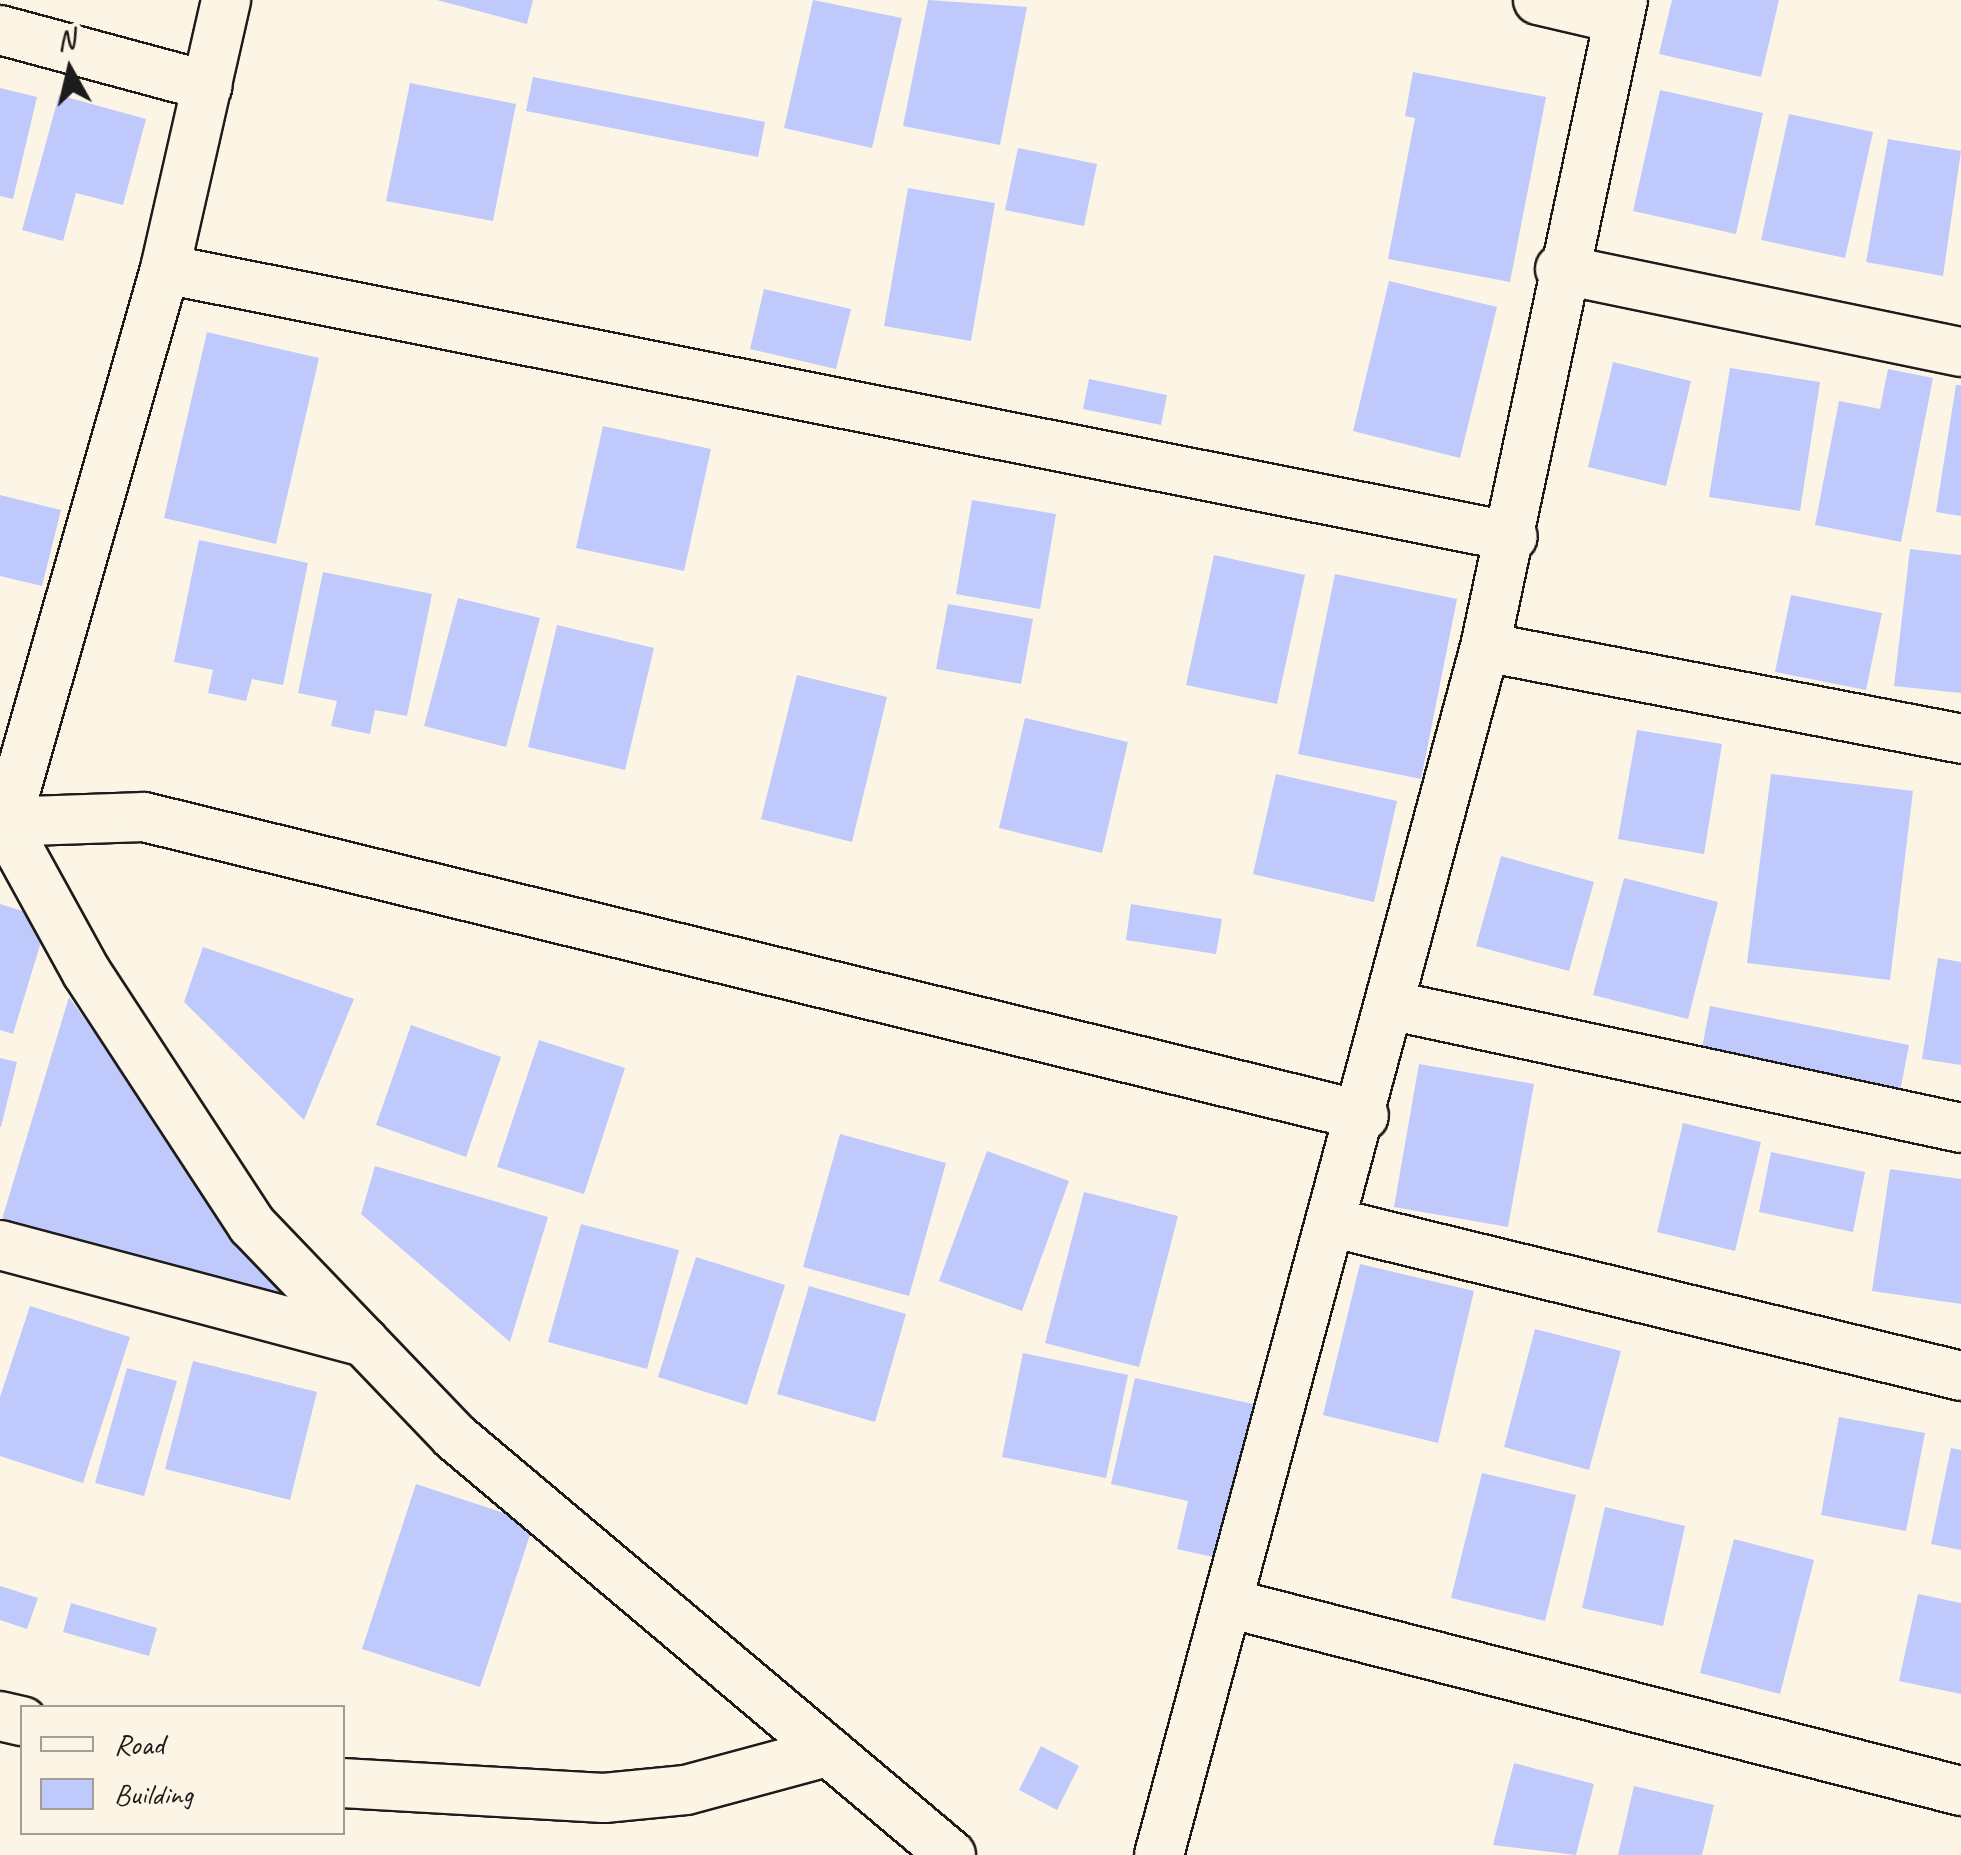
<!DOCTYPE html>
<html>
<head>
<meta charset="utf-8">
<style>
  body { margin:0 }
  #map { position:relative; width:1961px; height:1855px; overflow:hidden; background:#fcf5e5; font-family:Caveat,sans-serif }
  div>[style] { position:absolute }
  .building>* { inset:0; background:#c0c9fb }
  .roads { filter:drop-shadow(2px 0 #1c1c1c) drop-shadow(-2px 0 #1c1c1c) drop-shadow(0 2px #1c1c1c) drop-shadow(0 -2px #1c1c1c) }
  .minor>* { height:48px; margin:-24px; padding:0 24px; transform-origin:24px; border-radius:24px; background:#fcf5e5 }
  span { translate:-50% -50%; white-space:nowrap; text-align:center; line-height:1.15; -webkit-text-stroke:8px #fcf5e5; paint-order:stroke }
  .legend { position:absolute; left:20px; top:1705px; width:325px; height:130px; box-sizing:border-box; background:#fcf5e5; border:2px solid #a29e95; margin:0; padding:12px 18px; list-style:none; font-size:30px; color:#1c1c1c }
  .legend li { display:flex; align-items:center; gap:20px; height:50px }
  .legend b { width:50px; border:2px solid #a29e95 }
  .north { position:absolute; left:20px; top:20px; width:100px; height:100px; -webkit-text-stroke:8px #fcf5e5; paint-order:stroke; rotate:352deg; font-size:28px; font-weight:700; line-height:40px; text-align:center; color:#1c1c1c }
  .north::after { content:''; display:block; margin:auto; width:35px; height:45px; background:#1c1c1c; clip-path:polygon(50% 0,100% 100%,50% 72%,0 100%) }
</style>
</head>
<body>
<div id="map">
  <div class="building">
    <i style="clip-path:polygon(437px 0,533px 0,527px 24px)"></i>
    <i style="clip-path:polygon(813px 0,902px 18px,872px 148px,784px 128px)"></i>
    <i style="clip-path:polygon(928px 0,1027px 7px,1000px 145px,903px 126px)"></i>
    <i style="clip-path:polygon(1672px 0,1779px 0,1761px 77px,1659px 54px)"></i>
    <i style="clip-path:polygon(1413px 72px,1546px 97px,1510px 282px,1388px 259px,1415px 118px,1405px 116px)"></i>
    <i style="clip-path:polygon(533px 77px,765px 122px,758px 157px,526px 111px)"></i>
    <i style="clip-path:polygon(410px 83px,516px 104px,493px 221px,386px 201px)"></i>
    <i style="clip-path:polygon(0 88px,37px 97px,13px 199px,0 196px)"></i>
    <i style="clip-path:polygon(1660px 90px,1763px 113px,1736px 234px,1633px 211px)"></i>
    <i style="clip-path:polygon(59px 95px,146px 119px,123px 205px,76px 193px,63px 241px,22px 230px)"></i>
    <i style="clip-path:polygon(1789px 114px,1873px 132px,1845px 258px,1761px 240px)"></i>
    <i style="clip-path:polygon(1888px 139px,1961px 151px,1943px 276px,1866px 262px)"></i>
    <i style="clip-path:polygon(1018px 148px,1097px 164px,1084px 226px,1005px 210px)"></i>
    <i style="clip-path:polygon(908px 188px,995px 203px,971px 341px,884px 326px)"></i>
    <i style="clip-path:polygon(1389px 281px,1497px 307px,1460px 458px,1353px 431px)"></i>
    <i style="clip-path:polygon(764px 289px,851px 309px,836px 369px,750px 349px)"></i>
    <i style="clip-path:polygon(207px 332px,319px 358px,276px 544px,164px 518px)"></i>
    <i style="clip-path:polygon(1613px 362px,1691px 381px,1666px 486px,1588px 467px)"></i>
    <i style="clip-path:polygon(1730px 368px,1820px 382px,1800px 511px,1709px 497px)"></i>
    <i style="clip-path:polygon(1888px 369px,1933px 378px,1901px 542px,1815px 525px,1839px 401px,1880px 409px)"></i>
    <i style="clip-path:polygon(1089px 379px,1167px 395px,1161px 425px,1083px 409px)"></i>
    <i style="clip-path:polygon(1956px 385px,1961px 385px,1961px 516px,1936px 512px)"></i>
    <i style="clip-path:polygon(603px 426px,711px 449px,684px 571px,576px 548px)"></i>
    <i style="clip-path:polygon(0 495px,61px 510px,42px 586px,0 576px)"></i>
    <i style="clip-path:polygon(972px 500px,1056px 514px,1040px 609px,956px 594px)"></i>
    <i style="clip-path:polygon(199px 540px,308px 563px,283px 685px,252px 679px,246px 701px,208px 693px,213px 670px,174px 662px)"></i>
    <i style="clip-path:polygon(1910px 549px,1961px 555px,1961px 693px,1894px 686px)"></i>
    <i style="clip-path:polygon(1214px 555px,1305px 575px,1277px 704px,1186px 685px)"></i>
    <i style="clip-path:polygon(323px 572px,432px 594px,407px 716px,375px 710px,370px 734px,331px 726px,337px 701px,298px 693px)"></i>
    <i style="clip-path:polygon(1335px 574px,1457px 599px,1421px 779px,1298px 754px)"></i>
    <i style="clip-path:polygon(1791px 595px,1882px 613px,1866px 690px,1775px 672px)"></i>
    <i style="clip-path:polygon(458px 598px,540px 618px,506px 747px,424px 726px)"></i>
    <i style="clip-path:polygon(948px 604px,1033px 619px,1021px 684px,936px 669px)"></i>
    <i style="clip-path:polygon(557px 625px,654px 648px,625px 770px,528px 747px)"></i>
    <i style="clip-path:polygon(797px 675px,887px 697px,852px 842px,761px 819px)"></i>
    <i style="clip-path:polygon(1025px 718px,1128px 742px,1102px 853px,999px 828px)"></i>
    <i style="clip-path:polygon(1637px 730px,1722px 744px,1704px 854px,1618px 839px)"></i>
    <i style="clip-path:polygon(1276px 774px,1397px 801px,1374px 902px,1253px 874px)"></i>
    <i style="clip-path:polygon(1771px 774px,1913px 791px,1890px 980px,1747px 963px)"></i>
    <i style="clip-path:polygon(1501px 856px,1594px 882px,1569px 971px,1476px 946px)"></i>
    <i style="clip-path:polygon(1624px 878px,1718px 902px,1688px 1019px,1593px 995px)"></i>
    <i style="clip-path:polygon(0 904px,48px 919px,13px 1034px,0 1030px)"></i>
    <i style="clip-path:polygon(1131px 904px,1222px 919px,1216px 954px,1126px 940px)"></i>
    <i style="clip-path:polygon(203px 947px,354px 999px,304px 1120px,184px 1002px)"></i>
    <i style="clip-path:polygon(1938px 958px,1961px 962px,1961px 1065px,1922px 1059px)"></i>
    <i style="clip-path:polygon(69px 997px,282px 1296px,0 1226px)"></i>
    <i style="clip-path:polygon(1710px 1006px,1909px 1045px,1898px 1102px,1699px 1064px)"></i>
    <i style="clip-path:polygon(411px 1025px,501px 1057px,466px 1157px,376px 1125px)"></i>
    <i style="clip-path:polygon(539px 1040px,625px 1068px,584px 1194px,497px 1167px)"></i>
    <i style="clip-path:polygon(0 1058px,17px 1062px,1px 1127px,0 1127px)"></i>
    <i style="clip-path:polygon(1419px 1064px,1534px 1084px,1508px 1227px,1394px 1207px)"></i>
    <i style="clip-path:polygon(1683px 1123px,1761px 1142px,1735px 1251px,1657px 1232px)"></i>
    <i style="clip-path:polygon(840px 1134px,946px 1163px,909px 1296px,803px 1267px)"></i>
    <i style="clip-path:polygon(987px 1151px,1069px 1181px,1022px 1311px,939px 1281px)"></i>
    <i style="clip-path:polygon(1771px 1152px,1865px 1172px,1853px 1232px,1759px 1212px)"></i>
    <i style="clip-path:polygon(375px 1166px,548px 1217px,510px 1342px,361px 1214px)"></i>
    <i style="clip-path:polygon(1890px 1169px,1961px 1179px,1961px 1304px,1872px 1291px)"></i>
    <i style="clip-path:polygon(1084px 1192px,1178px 1216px,1139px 1367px,1045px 1343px)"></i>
    <i style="clip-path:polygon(581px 1224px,679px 1250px,647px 1369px,548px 1342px)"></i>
    <i style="clip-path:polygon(696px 1257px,785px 1285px,747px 1405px,658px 1377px)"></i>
    <i style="clip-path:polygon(1360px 1264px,1474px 1291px,1438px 1443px,1323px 1415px)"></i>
    <i style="clip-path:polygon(809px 1286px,906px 1314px,875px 1422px,777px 1394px)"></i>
    <i style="clip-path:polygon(30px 1306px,130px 1337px,83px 1483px,0 1456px,0 1397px)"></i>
    <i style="clip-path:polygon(1535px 1329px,1621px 1351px,1589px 1470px,1504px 1447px)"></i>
    <i style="clip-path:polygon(1023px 1353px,1128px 1375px,1106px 1478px,1002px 1457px)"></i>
    <i style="clip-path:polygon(193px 1361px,317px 1392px,290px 1500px,165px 1469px)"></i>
    <i style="clip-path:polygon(127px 1368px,177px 1381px,144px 1496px,95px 1483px)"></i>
    <i style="clip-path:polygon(1135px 1378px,1262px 1406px,1227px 1560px,1177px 1549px,1188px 1501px,1111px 1484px)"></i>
    <i style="clip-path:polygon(1839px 1417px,1925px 1433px,1906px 1531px,1821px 1515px)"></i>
    <i style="clip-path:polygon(1951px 1448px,1961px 1450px,1961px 1550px,1931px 1544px)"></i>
    <i style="clip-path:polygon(1482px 1473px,1576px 1495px,1545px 1621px,1451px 1598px)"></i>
    <i style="clip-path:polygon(416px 1484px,534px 1523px,480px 1687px,362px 1649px)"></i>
    <i style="clip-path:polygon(1605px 1507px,1685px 1526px,1663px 1626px,1582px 1608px)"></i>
    <i style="clip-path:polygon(1734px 1539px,1814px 1560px,1780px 1694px,1700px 1673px)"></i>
    <i style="clip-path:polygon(0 1586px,38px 1598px,27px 1629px,0 1620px)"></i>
    <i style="clip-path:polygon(1918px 1594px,1961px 1603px,1961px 1694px,1899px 1681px)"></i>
    <i style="clip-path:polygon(71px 1603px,157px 1628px,149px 1656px,63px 1632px)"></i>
    <i style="clip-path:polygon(1041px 1746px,1079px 1766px,1057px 1810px,1019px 1790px)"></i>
    <i style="clip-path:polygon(1514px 1763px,1594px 1784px,1576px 1855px,1493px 1845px)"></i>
    <i style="clip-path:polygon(1634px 1786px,1714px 1805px,1702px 1855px,1618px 1855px)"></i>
  </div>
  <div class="roads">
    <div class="minor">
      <i style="left:1538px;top:0;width:83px;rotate:13.2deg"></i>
      <i style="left:0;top:30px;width:215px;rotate:15.1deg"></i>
      <i style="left:165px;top:269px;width:1374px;rotate:11.24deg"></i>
      <i style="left:1560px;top:269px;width:409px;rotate:11.7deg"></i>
      <i style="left:1485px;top:647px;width:485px;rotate:10.9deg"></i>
      <i style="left:0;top:815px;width:180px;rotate:61.2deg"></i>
      <i style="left:87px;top:973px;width:301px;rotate:56.8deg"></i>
      <i style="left:252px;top:1225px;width:292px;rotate:46.2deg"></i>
      <i style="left:454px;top:1436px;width:650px;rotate:40.13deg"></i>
      <i style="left:0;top:822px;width:144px;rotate:-2deg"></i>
      <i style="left:144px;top:817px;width:1256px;rotate:13.77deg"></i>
      <i style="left:6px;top:824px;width:577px;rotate:-74.01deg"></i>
      <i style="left:165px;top:269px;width:276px;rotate:-77.2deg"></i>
      <i style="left:1394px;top:1006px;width:580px;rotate:12.14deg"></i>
      <i style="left:1334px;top:1223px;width:645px;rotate:13.71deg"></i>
      <i style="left:0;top:1245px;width:377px;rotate:14.9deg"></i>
      <i style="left:1232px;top:1604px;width:753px;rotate:14.39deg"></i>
      <i style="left:0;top:1716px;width:23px;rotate:13deg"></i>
      <i style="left:342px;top:1783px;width:262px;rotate:3.3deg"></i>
      <i style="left:604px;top:1798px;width:82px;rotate:-5.6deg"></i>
      <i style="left:686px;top:1790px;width:146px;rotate:-15.1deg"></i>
      <i style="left:1159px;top:1855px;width:1251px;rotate:-74.9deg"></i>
      <i style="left:1485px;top:647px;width:662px;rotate:-77.96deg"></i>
    </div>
  </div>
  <ul class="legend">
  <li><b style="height:12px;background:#fcf5e5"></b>Road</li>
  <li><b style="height:28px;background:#c0c9fb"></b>Building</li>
  </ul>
  <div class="north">N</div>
</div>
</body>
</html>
